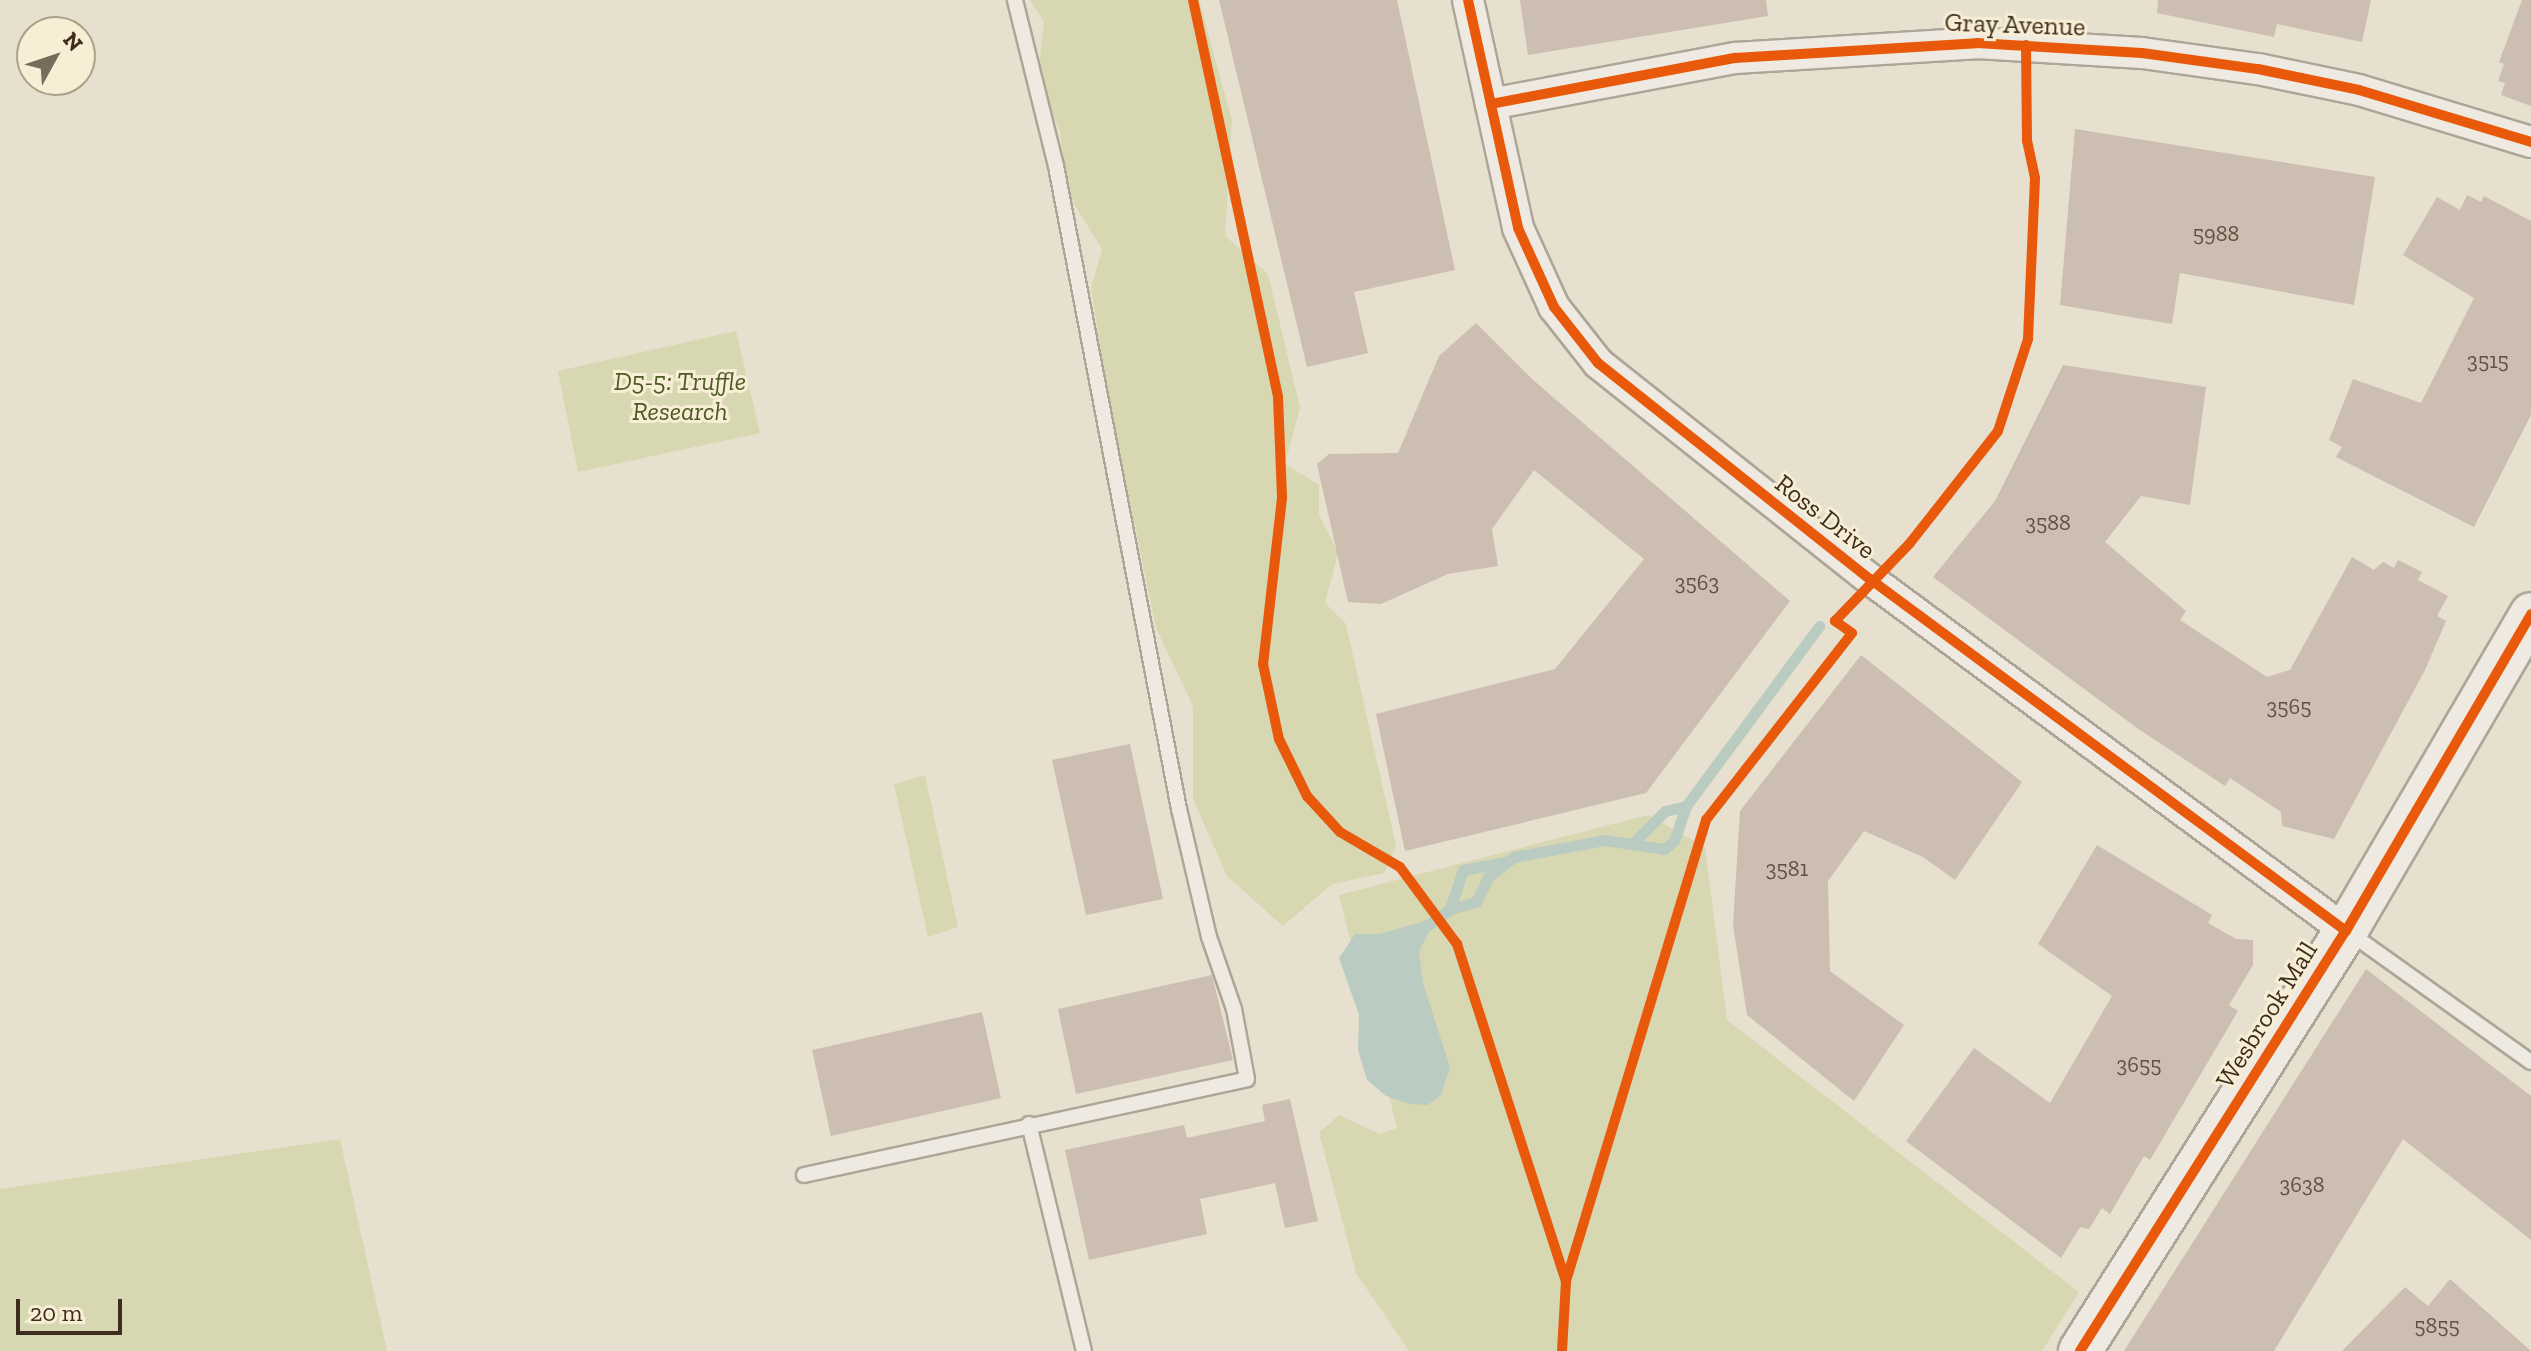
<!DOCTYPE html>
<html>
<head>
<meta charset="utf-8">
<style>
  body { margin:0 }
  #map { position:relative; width:2531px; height:1351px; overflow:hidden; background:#e7e0cf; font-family:"Zilla Slab",serif }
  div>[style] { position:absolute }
  .green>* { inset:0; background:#d7d7b1 }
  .water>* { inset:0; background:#baccc2 }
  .stream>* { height:11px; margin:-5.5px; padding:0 5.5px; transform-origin:5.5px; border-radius:5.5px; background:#baccc2 }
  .building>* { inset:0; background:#ccbeb0 }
  .roads { filter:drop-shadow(2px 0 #ada597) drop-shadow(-2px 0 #ada597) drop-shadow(0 2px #ada597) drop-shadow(0 -2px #ada597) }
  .lane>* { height:14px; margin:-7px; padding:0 7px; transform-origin:7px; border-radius:7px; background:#efeae1 }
  .street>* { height:30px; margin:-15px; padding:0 15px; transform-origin:15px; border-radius:15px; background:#efeae1 }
  .secondary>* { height:42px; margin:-21px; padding:0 21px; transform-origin:21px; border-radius:21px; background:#efeae1 }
  .cycleway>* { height:10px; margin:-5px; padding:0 5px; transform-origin:5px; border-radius:5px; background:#e8590c }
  span { translate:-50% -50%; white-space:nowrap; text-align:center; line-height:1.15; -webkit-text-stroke:6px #f8eed5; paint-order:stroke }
  .number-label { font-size:22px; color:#615142 }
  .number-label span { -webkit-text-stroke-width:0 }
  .street-label { font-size:26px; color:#3d2d1e }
  .park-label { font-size:26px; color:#4d5b24; font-style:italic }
  .north { position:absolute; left:16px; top:16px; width:80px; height:80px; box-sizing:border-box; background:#f8eed5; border:2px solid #ada18c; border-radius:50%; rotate:50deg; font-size:22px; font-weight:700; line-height:32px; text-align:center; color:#3d2d1e }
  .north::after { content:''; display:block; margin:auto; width:28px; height:36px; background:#786c5c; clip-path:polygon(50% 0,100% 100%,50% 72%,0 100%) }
  .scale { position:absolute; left:16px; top:1299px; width:106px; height:36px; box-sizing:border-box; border:4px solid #3d2d1e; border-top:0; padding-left:10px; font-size:24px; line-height:28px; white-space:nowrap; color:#3d2d1e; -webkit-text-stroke:6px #f8eed5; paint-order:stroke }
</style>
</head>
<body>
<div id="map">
  <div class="green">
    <i style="clip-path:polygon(1030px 0,1199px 0,1232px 120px,1225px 236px,1268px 274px,1300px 408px,1285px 464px,1319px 485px,1319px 515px,1338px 553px,1325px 603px,1346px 624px,1396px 846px,1384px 873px,1332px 884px,1283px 926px,1227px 876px,1193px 799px,1193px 706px,1156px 628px,1106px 385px,1091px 288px,1102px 249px,1068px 194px,1060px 131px,1038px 76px,1044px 22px)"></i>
    <i style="clip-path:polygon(736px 331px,760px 433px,578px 472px,558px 371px)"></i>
    <i style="clip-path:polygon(925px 775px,958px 927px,928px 937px,894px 784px)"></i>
    <i style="clip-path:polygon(1648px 815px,1705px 847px,1727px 1020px,2079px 1292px,2042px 1351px,1409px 1351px,1356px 1273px,1319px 1133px,1339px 1115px,1380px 1134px,1397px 1128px,1339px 895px)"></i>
    <i style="clip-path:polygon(340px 1139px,387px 1351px,0 1351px,0 1189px)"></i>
  </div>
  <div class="water">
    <i style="clip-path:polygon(1425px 921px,1431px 928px,1419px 951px,1423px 983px,1450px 1067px,1441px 1095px,1428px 1105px,1410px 1104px,1386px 1096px,1367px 1080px,1358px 1050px,1359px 1015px,1339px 958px,1355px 934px,1379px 934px)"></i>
  </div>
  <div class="stream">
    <i style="left:1634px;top:842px;width:44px;rotate:-45deg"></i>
    <i style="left:1665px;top:811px;width:22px;rotate:-13deg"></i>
    <i style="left:1450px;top:909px;width:41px;rotate:-71.6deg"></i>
    <i style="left:1463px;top:870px;width:44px;rotate:-10.5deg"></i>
    <i style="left:1428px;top:925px;width:27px;rotate:-36deg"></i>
    <i style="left:1450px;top:909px;width:27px;rotate:-15deg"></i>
    <i style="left:1476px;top:902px;width:28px;rotate:-64deg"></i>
    <i style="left:1488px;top:877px;width:33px;rotate:-38deg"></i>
    <i style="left:1514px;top:857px;width:93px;rotate:-10.6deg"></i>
    <i style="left:1605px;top:840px;width:60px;rotate:8.7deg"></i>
    <i style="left:1664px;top:849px;width:13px;rotate:-39deg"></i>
    <i style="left:1674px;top:841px;width:37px;rotate:-71deg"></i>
    <i style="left:1686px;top:806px;width:224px;rotate:-53.5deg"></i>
  </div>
  <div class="building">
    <i style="clip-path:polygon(1219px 0,1397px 0,1455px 270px,1354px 292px,1368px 353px,1307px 367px)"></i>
    <i style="clip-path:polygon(1520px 0,1766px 0,1768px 16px,1528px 55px)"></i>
    <i style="clip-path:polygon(2158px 0,2371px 0,2362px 42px,2277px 24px,2274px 37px,2157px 13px)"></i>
    <i style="clip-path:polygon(2522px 0,2531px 0,2531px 106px,2501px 95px,2505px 83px,2498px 81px,2504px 64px,2499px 62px)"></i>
    <i style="clip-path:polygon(2075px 129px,2375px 177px,2354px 305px,2180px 273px,2172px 324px,2060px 305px)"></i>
    <i style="clip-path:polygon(2467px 195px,2481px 202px,2484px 196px,2531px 221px,2531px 415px,2474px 527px,2336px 457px,2342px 447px,2329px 440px,2353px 379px,2421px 403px,2474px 298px,2403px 255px,2437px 197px,2460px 210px)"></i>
    <i style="clip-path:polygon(1476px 323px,1532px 379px,1790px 601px,1646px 793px,1405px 851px,1376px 714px,1555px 669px,1644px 559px,1534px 470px,1492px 529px,1498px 566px,1448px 574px,1381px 604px,1348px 602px,1317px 464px,1329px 454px,1398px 453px,1439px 356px)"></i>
    <i style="clip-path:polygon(2063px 365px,2206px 387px,2190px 505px,2141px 496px,2105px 542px,2186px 611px,2180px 620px,2267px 677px,2290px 670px,2352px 557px,2374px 570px,2383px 562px,2394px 568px,2398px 560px,2422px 572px,2418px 580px,2448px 596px,2437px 616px,2446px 621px,2425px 670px,2334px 839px,2282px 826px,2281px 812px,2230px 778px,2225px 786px,2137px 728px,1933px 577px,1995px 501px)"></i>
    <i style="clip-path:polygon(1861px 655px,2022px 782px,1955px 880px,1923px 857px,1864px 831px,1828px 881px,1830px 971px,1904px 1025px,1854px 1101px,1747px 1015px,1733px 925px,1740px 811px)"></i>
    <i style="clip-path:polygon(1130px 744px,1163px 899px,1086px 915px,1052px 760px)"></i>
    <i style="clip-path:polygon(2097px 845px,2212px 915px,2208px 923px,2236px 939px,2253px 940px,2253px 965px,2229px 1005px,2238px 1011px,2150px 1160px,2144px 1156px,2110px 1214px,2102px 1208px,2089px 1229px,2080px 1227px,2061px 1258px,1906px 1141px,1974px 1048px,2050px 1103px,2112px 996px,2038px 944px)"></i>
    <i style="clip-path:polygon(2366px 969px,2531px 1096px,2531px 1240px,2403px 1139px,2274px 1351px,2124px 1351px)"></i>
    <i style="clip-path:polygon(1212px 975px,1233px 1060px,1076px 1094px,1058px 1009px)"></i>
    <i style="clip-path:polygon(982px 1012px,1001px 1098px,831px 1136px,812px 1050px)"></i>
    <i style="clip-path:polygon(1290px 1099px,1318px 1221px,1285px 1228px,1275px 1183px,1200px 1199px,1207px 1234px,1089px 1260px,1065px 1150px,1184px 1125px,1187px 1138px,1265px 1121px,1262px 1105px)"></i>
    <i style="clip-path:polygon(2450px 1279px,2531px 1351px,2342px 1351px,2405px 1287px,2428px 1306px)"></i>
  </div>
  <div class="roads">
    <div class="lane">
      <i style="left:2350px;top:933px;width:222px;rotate:35.5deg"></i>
      <i style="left:1029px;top:1124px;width:234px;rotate:76.4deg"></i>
      <i style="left:804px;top:1175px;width:453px;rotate:-12.2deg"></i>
      <i style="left:1247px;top:1079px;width:71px;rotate:-100.5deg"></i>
      <i style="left:1234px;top:1009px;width:76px;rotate:-109.1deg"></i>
      <i style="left:1209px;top:937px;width:131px;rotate:-103.2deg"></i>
      <i style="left:1179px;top:809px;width:655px;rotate:-100.83deg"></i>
      <i style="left:1056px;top:166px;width:171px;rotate:-103.9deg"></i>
    </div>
    <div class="street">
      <i style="left:1468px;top:0;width:233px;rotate:77.6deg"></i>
      <i style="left:1518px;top:228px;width:87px;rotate:65.5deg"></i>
      <i style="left:1554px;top:307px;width:71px;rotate:51.8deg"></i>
      <i style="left:1598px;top:363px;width:347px;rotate:38.5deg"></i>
      <i style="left:1870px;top:579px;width:592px;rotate:36.48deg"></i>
      <i style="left:1491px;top:104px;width:248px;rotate:-10.7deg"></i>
      <i style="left:1735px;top:58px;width:242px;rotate:-3.5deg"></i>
      <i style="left:1977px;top:43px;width:165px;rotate:3.5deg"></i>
      <i style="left:2142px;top:53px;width:117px;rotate:7.9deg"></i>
      <i style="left:2258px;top:69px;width:103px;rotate:11.7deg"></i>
      <i style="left:2359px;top:90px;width:180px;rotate:16.8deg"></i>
    </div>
    <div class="secondary">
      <i style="left:2080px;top:1351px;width:497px;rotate:-57.7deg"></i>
      <i style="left:2346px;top:931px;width:367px;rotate:-59.7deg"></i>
    </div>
  </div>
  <div class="cycleway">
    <i style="left:1193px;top:0;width:406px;rotate:77.9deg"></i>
    <i style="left:1278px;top:397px;width:101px;rotate:87.7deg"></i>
    <i style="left:1282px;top:498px;width:167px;rotate:96.5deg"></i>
    <i style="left:1263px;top:664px;width:77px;rotate:78deg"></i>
    <i style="left:1279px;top:739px;width:64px;rotate:63.8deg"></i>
    <i style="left:1307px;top:796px;width:49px;rotate:47.5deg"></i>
    <i style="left:1340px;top:832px;width:69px;rotate:30.3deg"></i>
    <i style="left:1400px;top:867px;width:96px;rotate:53.5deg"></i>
    <i style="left:1457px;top:944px;width:354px;rotate:72.1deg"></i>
    <i style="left:1468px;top:0;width:233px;rotate:77.6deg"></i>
    <i style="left:1518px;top:228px;width:87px;rotate:65.5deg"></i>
    <i style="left:1554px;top:307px;width:71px;rotate:51.8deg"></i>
    <i style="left:1598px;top:363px;width:347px;rotate:38.5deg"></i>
    <i style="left:1870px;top:579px;width:592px;rotate:36.48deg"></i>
    <i style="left:1491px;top:104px;width:248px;rotate:-10.7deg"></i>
    <i style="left:1735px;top:58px;width:242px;rotate:-3.5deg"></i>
    <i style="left:1977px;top:43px;width:165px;rotate:3.5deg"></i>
    <i style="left:2142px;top:53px;width:117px;rotate:7.9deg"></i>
    <i style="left:2258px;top:69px;width:103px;rotate:11.7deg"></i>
    <i style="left:2359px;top:90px;width:180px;rotate:16.8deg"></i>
    <i style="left:1562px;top:1351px;width:70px;rotate:-86.7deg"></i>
    <i style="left:1566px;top:1281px;width:482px;rotate:-73.1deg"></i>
    <i style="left:1706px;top:820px;width:237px;rotate:-52deg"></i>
    <i style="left:1852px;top:633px;width:21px;rotate:-145deg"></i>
    <i style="left:1835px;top:621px;width:108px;rotate:-46.1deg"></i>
    <i style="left:1910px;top:543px;width:142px;rotate:-51.8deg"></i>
    <i style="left:1998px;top:431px;width:97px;rotate:-71.9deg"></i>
    <i style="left:2028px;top:339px;width:161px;rotate:-87.5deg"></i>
    <i style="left:2035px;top:178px;width:38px;rotate:-102deg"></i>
    <i style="left:2027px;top:141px;width:96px;rotate:-90.6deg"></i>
    <i style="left:2080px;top:1351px;width:497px;rotate:-57.7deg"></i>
    <i style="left:2346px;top:931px;width:367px;rotate:-59.7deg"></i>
  </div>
  <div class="number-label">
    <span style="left:2216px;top:234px">5988</span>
    <span style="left:2488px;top:361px">3515</span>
    <span style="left:2048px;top:523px">3588</span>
    <span style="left:1697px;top:583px">3563</span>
    <span style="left:2289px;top:707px">3565</span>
    <span style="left:1787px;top:869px">3581</span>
    <span style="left:2139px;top:1065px">3655</span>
    <span style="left:2302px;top:1185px">3638</span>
    <span style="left:2437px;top:1326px">5855</span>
  </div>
  <div class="street-label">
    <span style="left:2015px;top:25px;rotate:2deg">Gray Avenue</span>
    <span style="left:1825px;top:517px;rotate:38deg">Ross Drive</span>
    <span style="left:2267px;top:1015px;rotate:-58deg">Wesbrook Mall</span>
  </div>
  <div class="park-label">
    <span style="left:680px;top:397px">D5-5: Truffle<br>Research</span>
  </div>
  <div class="north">N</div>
  <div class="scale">20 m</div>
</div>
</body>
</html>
